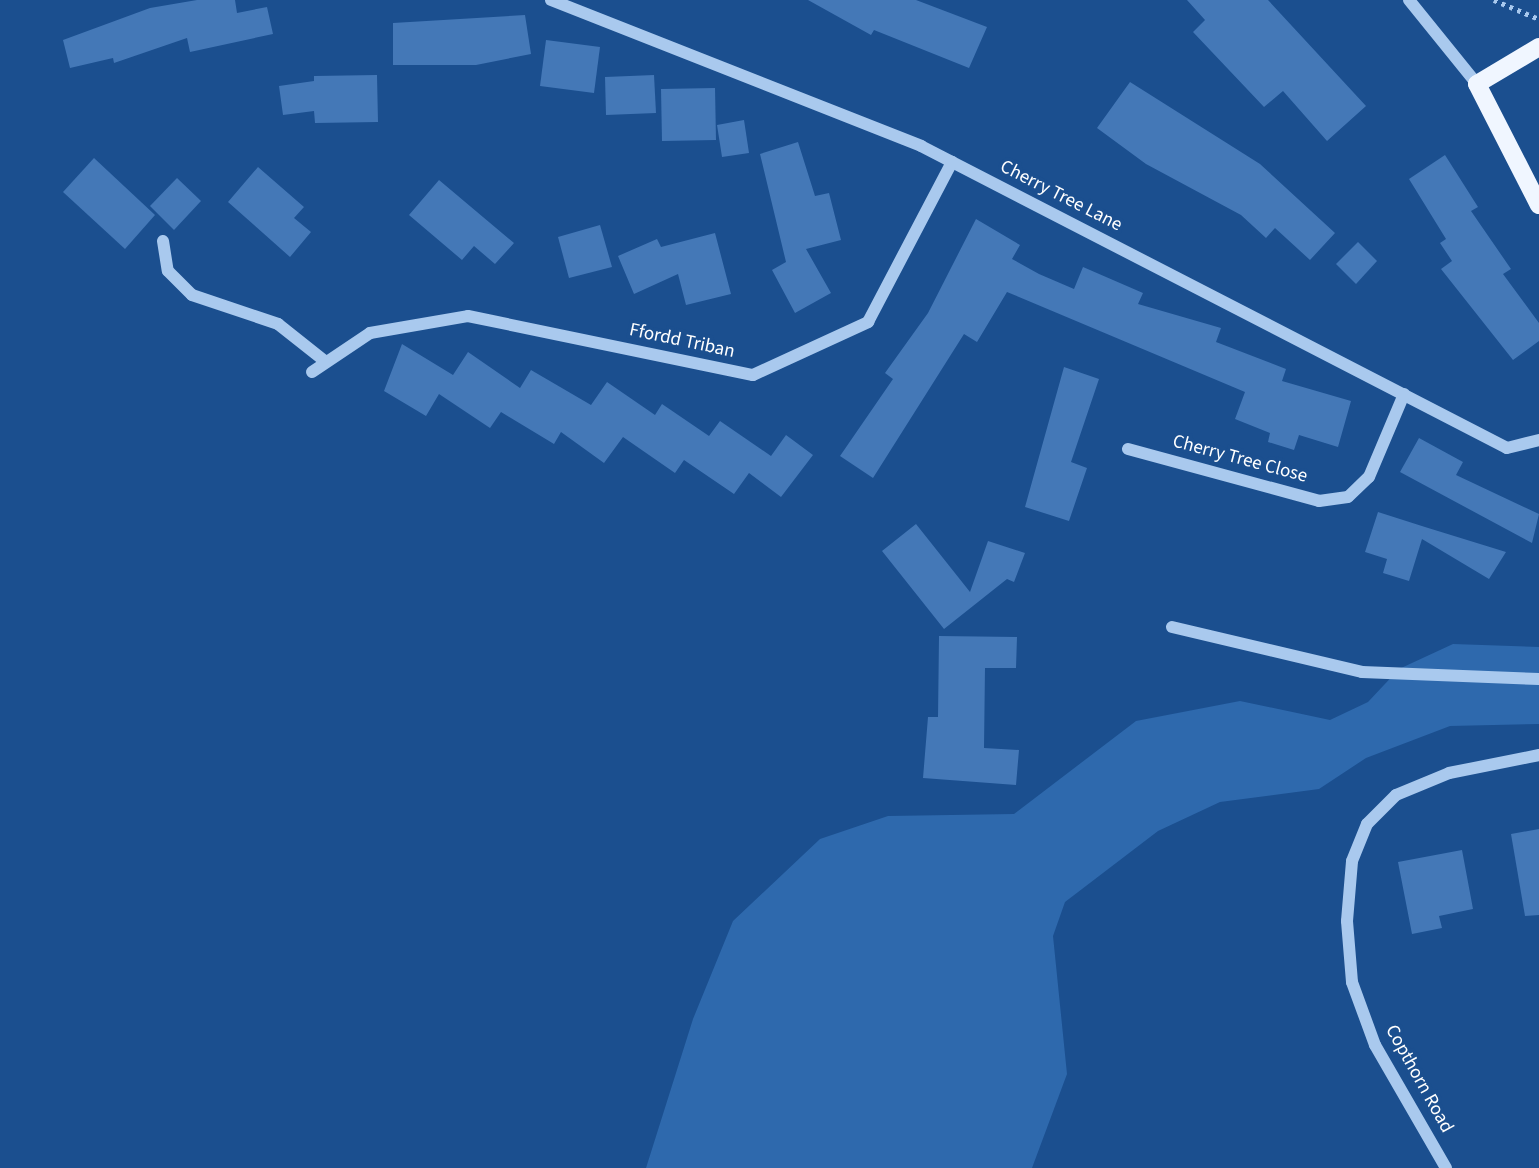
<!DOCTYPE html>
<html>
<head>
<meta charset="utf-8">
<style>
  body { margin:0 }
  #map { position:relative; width:1539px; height:1168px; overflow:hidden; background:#1b4f8f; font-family:"Source Sans 3",sans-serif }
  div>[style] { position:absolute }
  .green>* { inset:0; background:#2e69ad }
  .building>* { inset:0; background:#4478b7 }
  .path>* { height:4.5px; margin-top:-2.25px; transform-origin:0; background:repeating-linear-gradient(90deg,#a9c9ee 0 3.5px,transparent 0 8.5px) }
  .minor>* { height:12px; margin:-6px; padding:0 6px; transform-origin:6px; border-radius:6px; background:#a9c9ee }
  .major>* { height:18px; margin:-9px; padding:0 9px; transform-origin:9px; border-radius:9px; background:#f0f6ff }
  span { translate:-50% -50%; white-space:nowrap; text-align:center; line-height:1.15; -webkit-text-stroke:7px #1b4f8f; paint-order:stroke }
  .street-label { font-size:19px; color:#fff }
</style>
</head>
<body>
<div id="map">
  <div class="green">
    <i style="clip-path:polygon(1453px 644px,1539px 647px,1539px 724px,1450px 726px,1366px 758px,1319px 789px,1220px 802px,1158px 831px,1065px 902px,1053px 936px,1067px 1074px,1032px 1168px,646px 1168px,693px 1019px,733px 921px,820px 839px,888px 816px,1014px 814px,1136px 721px,1240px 701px,1330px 720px,1368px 702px,1399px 669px)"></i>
  </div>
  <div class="building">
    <i style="clip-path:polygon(197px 0,235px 0,237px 13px,267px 7px,273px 34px,190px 52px,187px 38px,114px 63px,113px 58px,70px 68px,63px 40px,150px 8px)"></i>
    <i style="clip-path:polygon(808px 0,916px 0,987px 27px,969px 68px,874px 30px,871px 35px)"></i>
    <i style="clip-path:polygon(1187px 0,1268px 0,1366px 106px,1327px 141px,1283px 91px,1264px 107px,1193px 32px,1205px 20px)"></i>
    <i style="clip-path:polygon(525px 15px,531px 54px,476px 65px,393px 65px,393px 23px)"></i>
    <i style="clip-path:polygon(546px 40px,600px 47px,594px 93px,540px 86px)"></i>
    <i style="clip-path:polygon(377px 75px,378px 122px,315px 123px,314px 111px,283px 115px,279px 86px,314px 81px,314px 76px)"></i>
    <i style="clip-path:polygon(654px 75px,656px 113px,606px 115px,605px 77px)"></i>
    <i style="clip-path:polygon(1130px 82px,1260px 164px,1335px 233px,1310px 260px,1275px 228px,1266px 238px,1241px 215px,1146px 164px,1097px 128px)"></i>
    <i style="clip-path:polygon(715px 88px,716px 140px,662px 141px,661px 89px)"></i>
    <i style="clip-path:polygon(744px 120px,749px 153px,722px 157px,717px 125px)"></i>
    <i style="clip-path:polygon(798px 142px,815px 196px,829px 193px,841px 240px,806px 249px,831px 293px,795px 313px,772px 270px,786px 262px,760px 154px)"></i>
    <i style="clip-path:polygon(1445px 155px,1478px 207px,1471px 211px,1511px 269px,1503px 274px,1539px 323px,1539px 341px,1513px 360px,1441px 269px,1452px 261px,1440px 243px,1446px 239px,1409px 179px)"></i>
    <i style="clip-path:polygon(94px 158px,155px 215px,125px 249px,63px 192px)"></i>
    <i style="clip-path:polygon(258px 167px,304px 207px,294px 218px,311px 232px,290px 257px,228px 202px)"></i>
    <i style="clip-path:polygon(177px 178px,201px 201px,174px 230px,150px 206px)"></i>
    <i style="clip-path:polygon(439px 180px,514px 243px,495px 264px,474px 246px,462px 260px,409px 215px)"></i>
    <i style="clip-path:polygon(976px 219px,1020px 245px,1012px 259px,1039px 274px,1074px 289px,1083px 267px,1143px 293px,1138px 304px,1221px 328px,1216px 342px,1286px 369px,1282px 381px,1351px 401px,1338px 447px,1299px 435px,1294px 450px,1268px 442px,1270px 433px,1235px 419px,1245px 392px,1007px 292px,977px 342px,964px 334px,873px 478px,840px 456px,893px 379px,885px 373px,928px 313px)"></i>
    <i style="clip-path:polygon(600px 225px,612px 267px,569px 278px,558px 237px)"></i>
    <i style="clip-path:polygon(715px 233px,731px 294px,686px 305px,678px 274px,634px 294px,618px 256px,657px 239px,661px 247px)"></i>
    <i style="clip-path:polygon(1358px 242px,1377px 261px,1356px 284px,1336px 264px)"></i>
    <i style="clip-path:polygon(402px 344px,453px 375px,468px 352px,520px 388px,531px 370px,591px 405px,607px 382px,655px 415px,662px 404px,709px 436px,720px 421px,771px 456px,786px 435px,813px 455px,781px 497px,749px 473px,734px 494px,684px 460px,675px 473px,623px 437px,604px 463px,561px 432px,554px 444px,501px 412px,490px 428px,439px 394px,426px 416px,384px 391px)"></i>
    <i style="clip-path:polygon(1064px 367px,1099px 379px,1071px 462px,1087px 468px,1069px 521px,1025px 507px)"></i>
    <i style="clip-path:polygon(1419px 438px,1463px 462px,1456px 475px,1539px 514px,1532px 543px,1400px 472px)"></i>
    <i style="clip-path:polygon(1378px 512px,1425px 527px,1506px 552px,1489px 579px,1422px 539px,1409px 581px,1383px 573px,1387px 559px,1365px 552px)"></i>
    <i style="clip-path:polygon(916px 524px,970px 592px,988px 541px,1025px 553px,1014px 582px,1007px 579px,944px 629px,882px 551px)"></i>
    <i style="clip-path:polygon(939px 636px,1017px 637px,1016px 668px,985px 668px,984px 748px,1019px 750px,1016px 785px,923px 778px,928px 717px,938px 717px)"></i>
    <i style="clip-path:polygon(1539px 829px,1539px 915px,1525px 916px,1511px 834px)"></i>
    <i style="clip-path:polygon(1462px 850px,1473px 909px,1439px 916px,1442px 928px,1412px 934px,1398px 862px)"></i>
  </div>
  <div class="path">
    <i style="left:1494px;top:0;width:49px;rotate:22.9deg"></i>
  </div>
  <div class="minor">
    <i style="left:551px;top:0;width:398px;rotate:21.5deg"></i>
    <i style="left:921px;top:146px;width:659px;rotate:27.26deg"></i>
    <i style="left:1507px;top:448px;width:33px;rotate:-14deg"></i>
    <i style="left:1409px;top:0;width:108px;rotate:51deg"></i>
    <i style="left:163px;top:241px;width:30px;rotate:81deg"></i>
    <i style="left:168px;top:271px;width:34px;rotate:45deg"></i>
    <i style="left:192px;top:295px;width:91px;rotate:18.6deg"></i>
    <i style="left:278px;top:324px;width:61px;rotate:38.4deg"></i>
    <i style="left:312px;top:372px;width:70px;rotate:-33.9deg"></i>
    <i style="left:370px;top:333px;width:99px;rotate:-9.8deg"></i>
    <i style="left:468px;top:316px;width:291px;rotate:11.7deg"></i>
    <i style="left:753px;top:375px;width:127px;rotate:-24.7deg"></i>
    <i style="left:868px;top:322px;width:181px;rotate:-62.3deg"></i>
    <i style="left:1128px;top:449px;width:198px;rotate:15.2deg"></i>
    <i style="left:1319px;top:501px;width:29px;rotate:-8deg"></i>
    <i style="left:1348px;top:497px;width:29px;rotate:-44deg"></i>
    <i style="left:1369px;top:477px;width:90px;rotate:-67.1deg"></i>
    <i style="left:1172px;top:627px;width:195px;rotate:13.3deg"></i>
    <i style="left:1362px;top:672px;width:177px;rotate:2.3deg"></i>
    <i style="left:1446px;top:1168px;width:142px;rotate:-120deg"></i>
    <i style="left:1375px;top:1045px;width:67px;rotate:-110.1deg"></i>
    <i style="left:1352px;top:982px;width:61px;rotate:-94.7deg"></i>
    <i style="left:1347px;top:921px;width:60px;rotate:-85.2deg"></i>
    <i style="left:1352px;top:861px;width:40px;rotate:-68deg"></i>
    <i style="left:1367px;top:824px;width:41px;rotate:-45deg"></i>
    <i style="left:1396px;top:795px;width:57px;rotate:-22.5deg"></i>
    <i style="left:1449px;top:773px;width:92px;rotate:-11.3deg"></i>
  </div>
  <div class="major">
    <i style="left:1539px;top:47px;width:72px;rotate:149.2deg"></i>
    <i style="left:1477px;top:84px;width:136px;rotate:62.9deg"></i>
  </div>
  <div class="street-label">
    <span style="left:1061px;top:196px;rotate:27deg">Cherry Tree Lane</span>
    <span style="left:682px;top:341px;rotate:12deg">Ffordd Triban</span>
    <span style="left:1240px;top:459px;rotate:15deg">Cherry Tree Close</span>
    <span style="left:1419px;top:1079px;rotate:61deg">Copthorn Road</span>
  </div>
</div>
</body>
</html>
